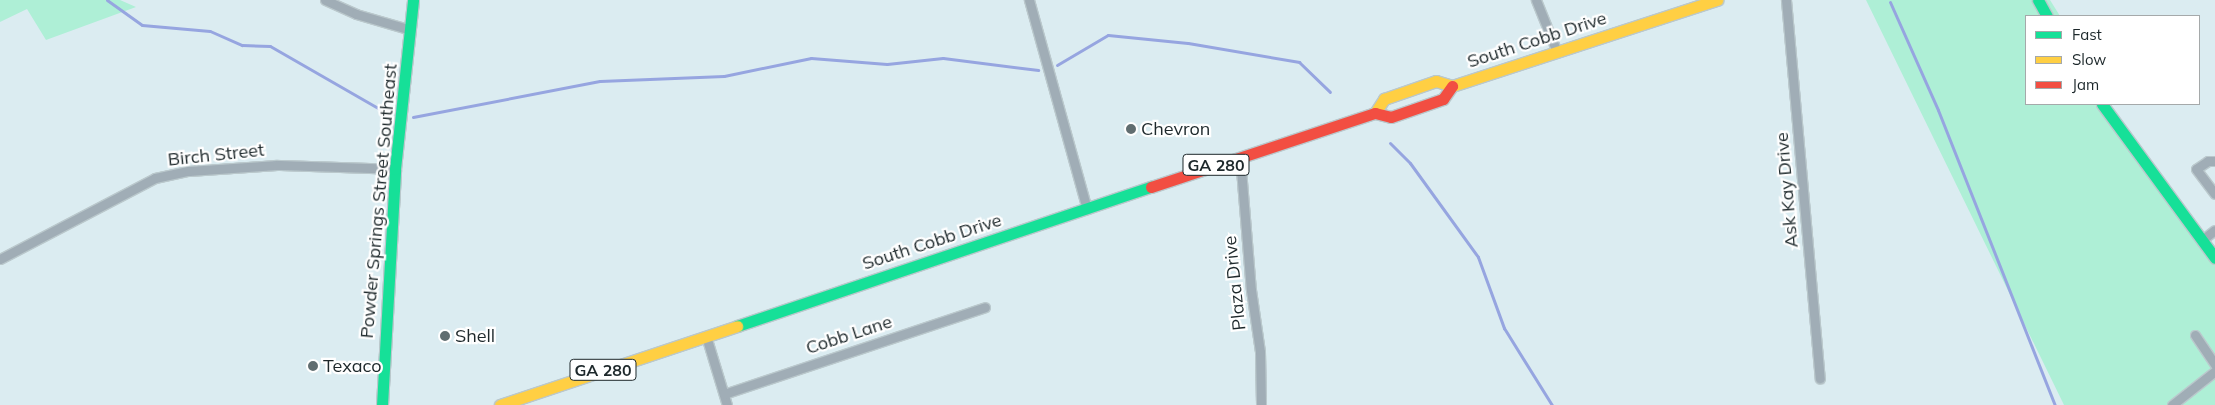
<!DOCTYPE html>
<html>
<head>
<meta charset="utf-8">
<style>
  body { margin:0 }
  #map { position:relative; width:2215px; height:405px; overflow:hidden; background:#dbecf1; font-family:Mulish,sans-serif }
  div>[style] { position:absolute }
  .green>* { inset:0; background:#aeefd6 }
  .stream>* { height:3px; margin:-1.5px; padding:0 1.5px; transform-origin:1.5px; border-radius:1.5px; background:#96a5e0 }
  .roads { filter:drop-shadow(1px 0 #bac8cc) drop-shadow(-1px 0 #bac8cc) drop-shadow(0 1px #bac8cc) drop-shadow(0 -1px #bac8cc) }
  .street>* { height:9px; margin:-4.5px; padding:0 4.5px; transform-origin:4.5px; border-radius:4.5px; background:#a0adb6 }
  .fast>* { height:11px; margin:-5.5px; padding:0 5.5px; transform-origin:5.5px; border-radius:5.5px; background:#16e098 }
  .slow>* { height:11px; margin:-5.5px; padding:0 5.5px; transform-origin:5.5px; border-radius:5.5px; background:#ffcf43 }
  .jam>* { height:11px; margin:-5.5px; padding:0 5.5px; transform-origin:5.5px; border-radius:5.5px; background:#f24e42 }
  .dots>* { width:14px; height:14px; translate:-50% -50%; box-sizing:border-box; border:2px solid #fff; border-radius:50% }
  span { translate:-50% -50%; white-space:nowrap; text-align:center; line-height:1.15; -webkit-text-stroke:4.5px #fff; paint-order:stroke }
  .shield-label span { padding:1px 4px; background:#fff; border:1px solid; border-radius:4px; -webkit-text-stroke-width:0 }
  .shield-label { font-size:16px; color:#1d282b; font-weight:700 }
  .street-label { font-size:18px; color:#1d282b }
  .poi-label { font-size:18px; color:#1d282b }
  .left { translate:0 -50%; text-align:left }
  .legend { position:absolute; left:2025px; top:15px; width:175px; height:90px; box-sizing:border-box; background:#fff; border:1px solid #a5a9aa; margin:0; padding:6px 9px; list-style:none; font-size:15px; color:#1d282b }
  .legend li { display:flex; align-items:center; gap:10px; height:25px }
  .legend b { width:25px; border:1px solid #a5a9aa }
</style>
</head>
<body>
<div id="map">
  <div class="green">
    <i style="clip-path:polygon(0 0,120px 0,136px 7px,46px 40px,27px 9px,0 22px)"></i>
    <i style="clip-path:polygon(1866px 0,2050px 0,2060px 16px,2026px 16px,2026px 104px,2107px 104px,2215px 255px,2215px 405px,2064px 405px)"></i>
  </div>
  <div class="stream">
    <i style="left:107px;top:0;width:43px;rotate:35.5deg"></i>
    <i style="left:142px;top:25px;width:68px;rotate:5deg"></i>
    <i style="left:210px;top:31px;width:35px;rotate:24deg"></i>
    <i style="left:242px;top:45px;width:28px;rotate:2deg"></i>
    <i style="left:270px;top:46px;width:138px;rotate:29.9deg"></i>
    <i style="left:1890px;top:2px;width:118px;rotate:66deg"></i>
    <i style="left:1938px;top:110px;width:317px;rotate:68.4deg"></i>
    <i style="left:1057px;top:65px;width:59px;rotate:-30.5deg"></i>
    <i style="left:1108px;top:35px;width:80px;rotate:5.7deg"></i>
    <i style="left:1188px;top:43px;width:113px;rotate:9.7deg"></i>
    <i style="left:1299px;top:62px;width:43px;rotate:44.1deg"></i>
    <i style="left:413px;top:117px;width:190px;rotate:-10.9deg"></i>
    <i style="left:600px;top:81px;width:124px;rotate:-2.3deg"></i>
    <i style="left:724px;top:76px;width:89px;rotate:-11.7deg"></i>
    <i style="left:811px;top:58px;width:76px;rotate:4.5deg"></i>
    <i style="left:887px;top:64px;width:56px;rotate:-6.1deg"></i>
    <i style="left:943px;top:58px;width:96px;rotate:7.2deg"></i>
    <i style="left:1390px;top:143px;width:28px;rotate:45deg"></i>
    <i style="left:1410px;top:163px;width:116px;rotate:54.1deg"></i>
    <i style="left:1478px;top:257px;width:76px;rotate:69.9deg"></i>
    <i style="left:1504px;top:328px;width:91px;rotate:58.1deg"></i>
  </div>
  <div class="roads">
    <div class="street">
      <i style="left:325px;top:0;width:34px;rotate:24deg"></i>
      <i style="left:356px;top:14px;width:57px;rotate:16.2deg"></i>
      <i style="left:1029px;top:0;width:217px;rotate:74.5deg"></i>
      <i style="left:1536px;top:0;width:56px;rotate:68deg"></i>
      <i style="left:1786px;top:0;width:380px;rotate:84.9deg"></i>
      <i style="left:1240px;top:157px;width:133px;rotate:85.3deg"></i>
      <i style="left:1251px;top:290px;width:63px;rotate:81.7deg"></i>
      <i style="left:1260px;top:352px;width:53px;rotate:88.9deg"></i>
      <i style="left:2215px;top:161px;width:7px;rotate:180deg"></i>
      <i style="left:2208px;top:161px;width:14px;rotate:146deg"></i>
      <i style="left:2196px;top:169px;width:31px;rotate:53deg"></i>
      <i style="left:2202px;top:240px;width:16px;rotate:-38deg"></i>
      <i style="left:0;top:259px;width:175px;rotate:-27.6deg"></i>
      <i style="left:155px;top:178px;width:35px;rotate:-12deg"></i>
      <i style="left:189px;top:171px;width:88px;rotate:-3.9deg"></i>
      <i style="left:277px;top:165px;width:118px;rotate:1.9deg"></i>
      <i style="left:2195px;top:335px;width:36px;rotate:56deg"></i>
      <i style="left:706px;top:336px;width:72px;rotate:73.1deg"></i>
      <i style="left:724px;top:394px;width:275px;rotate:-18.4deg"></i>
      <i style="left:2172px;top:405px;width:55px;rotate:-38.3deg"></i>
    </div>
    <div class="fast">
      <i style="left:2038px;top:0;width:18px;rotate:61deg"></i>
      <i style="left:2102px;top:104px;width:191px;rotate:53.7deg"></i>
      <i style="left:737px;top:326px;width:437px;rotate:-18.6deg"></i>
      <i style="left:382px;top:405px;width:236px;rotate:-86.8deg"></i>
      <i style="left:395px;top:169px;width:170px;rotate:-83.9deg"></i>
    </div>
    <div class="slow">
      <i style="left:1375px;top:113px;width:17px;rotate:-57deg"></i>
      <i style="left:1384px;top:99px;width:55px;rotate:-19.1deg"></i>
      <i style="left:1436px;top:81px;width:17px;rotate:17deg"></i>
      <i style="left:1452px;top:86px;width:279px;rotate:-18deg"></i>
      <i style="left:500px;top:405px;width:250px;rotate:-18.4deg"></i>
    </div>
    <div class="jam">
      <i style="left:1151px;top:187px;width:236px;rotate:-18.3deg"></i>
      <i style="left:1375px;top:113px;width:16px;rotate:14deg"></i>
      <i style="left:1391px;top:117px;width:55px;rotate:-19.1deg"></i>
      <i style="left:1443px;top:99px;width:16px;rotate:-55deg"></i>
    </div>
  </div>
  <div class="dots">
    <i style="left:1131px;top:129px;background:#606d70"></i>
    <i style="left:445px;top:336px;background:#606d70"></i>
    <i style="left:313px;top:366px;background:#606d70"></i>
  </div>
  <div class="shield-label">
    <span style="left:1216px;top:165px">GA 280</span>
    <span style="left:603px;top:370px">GA 280</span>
  </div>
  <div class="street-label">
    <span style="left:1537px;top:40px;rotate:-18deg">South Cobb Drive</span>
    <span style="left:216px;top:155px;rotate:-6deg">Birch Street</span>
    <span style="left:1787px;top:190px;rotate:-95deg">Ask Kay Drive</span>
    <span style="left:379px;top:201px;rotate:-85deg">Powder Springs Street Southeast</span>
    <span style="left:932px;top:242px;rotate:-18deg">South Cobb Drive</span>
    <span style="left:1235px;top:283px;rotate:-96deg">Plaza Drive</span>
    <span style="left:849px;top:335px;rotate:-18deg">Cobb Lane</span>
  </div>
  <div class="poi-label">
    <span class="left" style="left:1141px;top:129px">Chevron</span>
    <span class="left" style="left:455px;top:336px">Shell</span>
    <span class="left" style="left:323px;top:366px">Texaco</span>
  </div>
  <ul class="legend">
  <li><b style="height:6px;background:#16e098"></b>Fast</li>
  <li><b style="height:6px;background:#ffcf43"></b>Slow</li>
  <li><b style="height:6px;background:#f24e42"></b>Jam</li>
  </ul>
</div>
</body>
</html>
